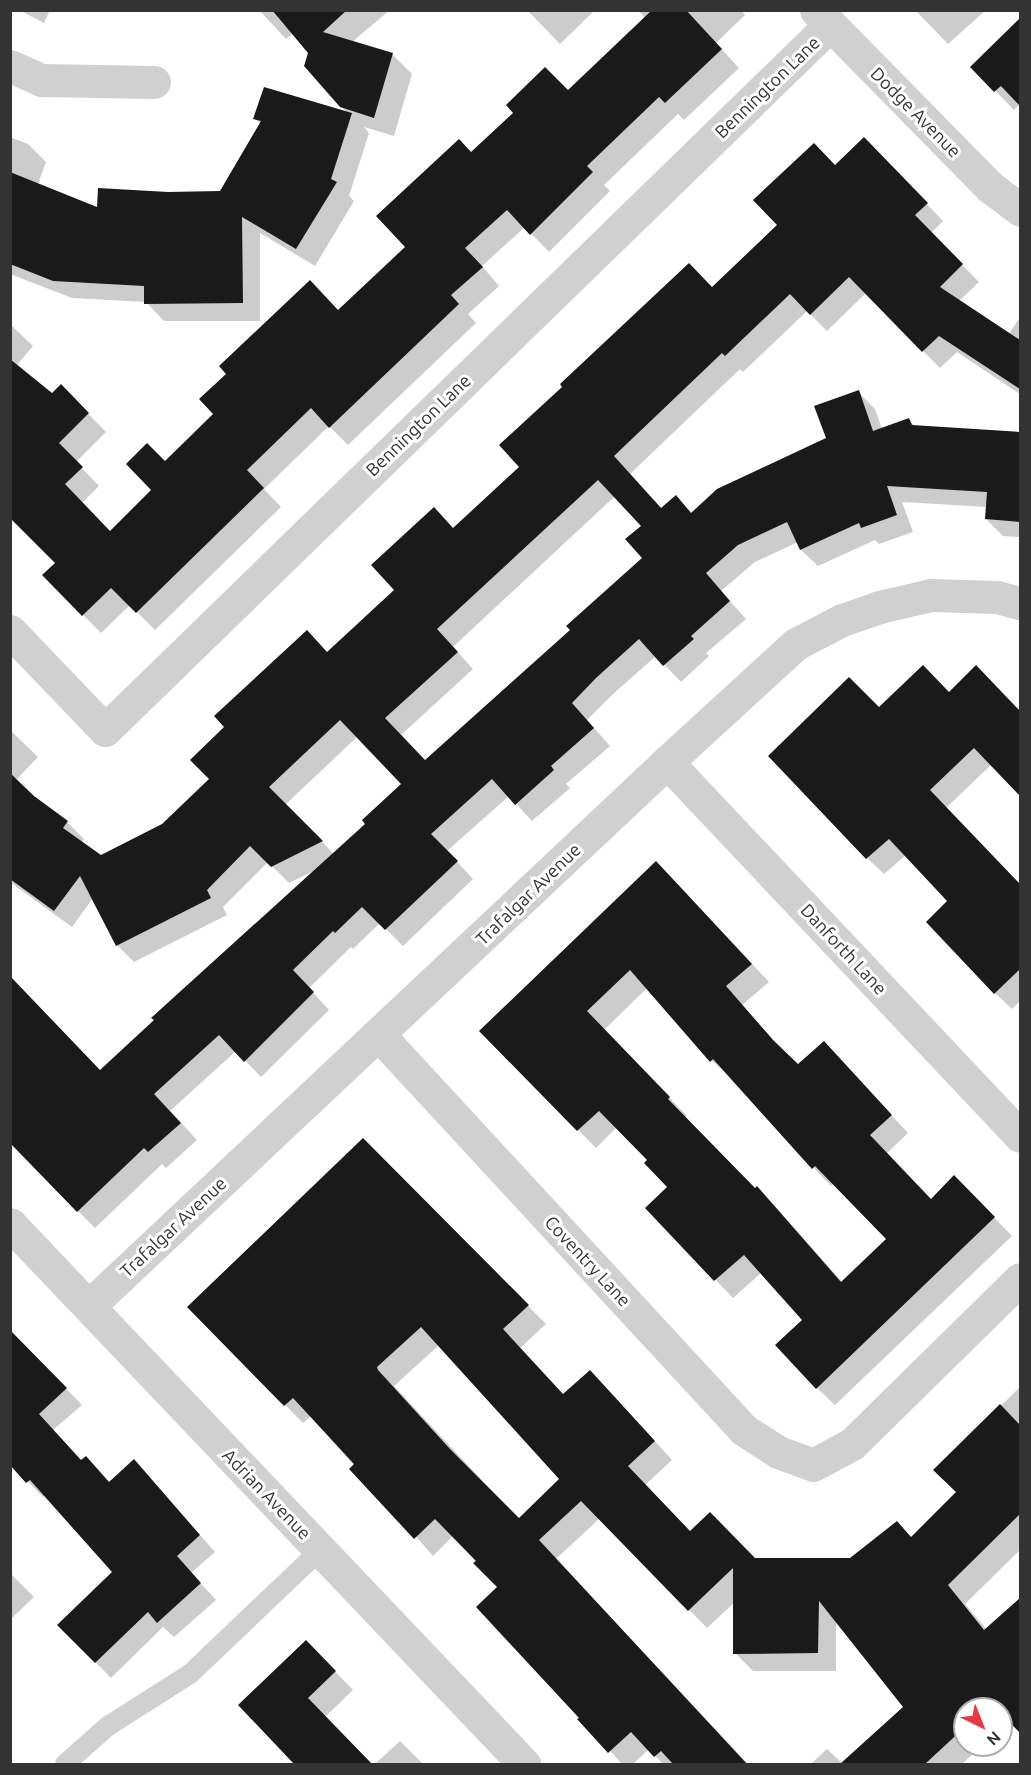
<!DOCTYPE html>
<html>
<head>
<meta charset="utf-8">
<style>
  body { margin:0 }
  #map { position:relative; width:1031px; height:1775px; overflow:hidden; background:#fff; font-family:Ubuntu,sans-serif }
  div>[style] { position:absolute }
  .shadow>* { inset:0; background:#0003 }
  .building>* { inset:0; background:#1a1a1a }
  .service>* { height:20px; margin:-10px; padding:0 10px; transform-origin:10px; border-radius:10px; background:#d0d0d0 }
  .minor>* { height:33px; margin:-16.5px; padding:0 16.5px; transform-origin:16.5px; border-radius:16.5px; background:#d0d0d0 }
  span { translate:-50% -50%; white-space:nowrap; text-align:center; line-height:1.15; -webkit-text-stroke:6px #fff; paint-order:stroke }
  .street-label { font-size:18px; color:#333 }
  .frame { position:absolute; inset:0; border:12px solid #333; pointer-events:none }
  .north { position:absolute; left:953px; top:1697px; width:60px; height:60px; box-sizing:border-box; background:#fff; border:2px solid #adadad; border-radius:50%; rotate:137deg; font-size:16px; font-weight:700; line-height:24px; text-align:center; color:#333 }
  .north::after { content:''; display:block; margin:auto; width:21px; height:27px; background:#e63946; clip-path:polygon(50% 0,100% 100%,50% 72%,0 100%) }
</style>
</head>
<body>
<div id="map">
  <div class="shadow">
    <i style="clip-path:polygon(19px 10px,50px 10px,44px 23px)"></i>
    <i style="clip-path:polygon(259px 10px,390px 10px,352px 42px,393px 55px,412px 74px,394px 136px,364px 127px,369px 133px,349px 196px,354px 201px,315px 266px,260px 233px,260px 321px,164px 321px,146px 302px,72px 298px,10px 274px,10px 137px,28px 144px,46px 162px,38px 184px,99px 209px,168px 194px,221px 193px,261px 124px,255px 119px,348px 114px,341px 106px,310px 52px,294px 33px,286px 39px)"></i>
    <i style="clip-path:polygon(527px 10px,595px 10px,560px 44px)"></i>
    <i style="clip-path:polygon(638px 10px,741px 10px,745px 15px,716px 43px,739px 68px,684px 120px,678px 114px,604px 185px,610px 191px,549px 252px,525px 227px,482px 266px,499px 286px,468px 314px,476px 323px,348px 445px,329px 426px,264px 489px,281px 507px,155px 630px,130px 605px,101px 633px,44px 575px,57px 563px,10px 479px,10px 324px,33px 346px,16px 366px,52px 395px,61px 386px,106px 432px,76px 462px,99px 486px,82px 503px,110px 532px,153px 490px,165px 463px,339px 311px,407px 247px,472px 153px,568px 92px,646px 19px)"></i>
    <i style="clip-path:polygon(915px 10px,986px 10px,948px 44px)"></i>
    <i style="clip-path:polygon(1020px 20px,1020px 104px,1014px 110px,972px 67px)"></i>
    <i style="clip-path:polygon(evenodd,881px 156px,943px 221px,931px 233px,979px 282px,959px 301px,1009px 334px,1020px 317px,1020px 394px,957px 352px,940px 368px,866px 293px,827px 331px,807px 311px,743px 372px,740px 369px,630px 474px,662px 509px,676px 497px,693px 514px,827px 439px,858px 392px,875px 409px,882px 429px,909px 420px,916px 427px,1020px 434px,1020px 537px,1003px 536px,986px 519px,987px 507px,902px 502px,913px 532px,879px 544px,875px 540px,818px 566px,801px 550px,798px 542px,755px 562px,721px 591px,746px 619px,706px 653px,709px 656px,681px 682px,656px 656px,612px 695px,587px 720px,610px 746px,566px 784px,570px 788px,532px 821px,509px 796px,447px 851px,473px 879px,403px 946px,380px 923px,353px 949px,351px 947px,309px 988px,329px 1010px,261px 1077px,236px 1051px,170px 1111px,197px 1140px,166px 1168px,162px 1164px,95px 1228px,78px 1211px,100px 1072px,314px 871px,289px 883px,268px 862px,223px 907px,227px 915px,134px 962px,117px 945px,93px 898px,72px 927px,10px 882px,10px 730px,38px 757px,16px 780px,33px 797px,67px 822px,84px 839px,81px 843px,101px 857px,163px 825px,211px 779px,328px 653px,396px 590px,454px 529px,712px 289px,835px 167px,881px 156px,615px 496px,643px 526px,644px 558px,572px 630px,425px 762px,401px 735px,473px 669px,453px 647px,615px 496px,881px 156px,358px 736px,403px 784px,367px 824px,334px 854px,285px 805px,358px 736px)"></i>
    <i style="clip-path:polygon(976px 668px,1020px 713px,1020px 793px,992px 764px,946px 808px,1020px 892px,1020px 1001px,1012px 1009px,995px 993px,949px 901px,906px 855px,884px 874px,867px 858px,879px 709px,949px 694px)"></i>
    <i style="clip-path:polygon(evenodd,674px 880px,769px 982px,742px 1005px,789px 1057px,798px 1066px,841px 1061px,908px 1133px,886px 1154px,931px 1200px,954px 1177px,1012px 1236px,835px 1405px,817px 1388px,804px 1320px,762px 1272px,733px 1298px,647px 1208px,669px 1187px,649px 1160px,617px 1127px,596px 1148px,481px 1031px,674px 880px,647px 988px,711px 1060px,731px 1077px,814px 1168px,831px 1186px,834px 1183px,888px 1239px,843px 1283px,775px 1206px,755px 1190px,684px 1118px,687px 1116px,604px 1030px,647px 988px)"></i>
    <i style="clip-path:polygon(evenodd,363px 1140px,546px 1324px,520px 1348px,563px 1396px,608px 1390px,672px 1460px,645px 1485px,691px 1533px,755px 1560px,850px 1560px,897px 1523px,912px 1538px,958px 1492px,936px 1470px,1020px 1387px,1020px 1550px,965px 1604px,987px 1630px,1020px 1600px,1020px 1731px,1010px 1720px,1001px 1728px,1001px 1709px,965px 1709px,965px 1745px,983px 1745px,962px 1764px,811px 1764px,827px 1749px,843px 1764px,905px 1707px,836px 1621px,836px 1671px,753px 1671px,735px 1653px,735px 1602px,707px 1628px,600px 1518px,556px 1559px,748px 1764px,663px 1764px,649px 1749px,633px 1764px,622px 1764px,581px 1718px,499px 1587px,453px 1536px,433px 1556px,311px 1416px,303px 1423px,189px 1307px,363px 1140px,439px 1345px,561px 1479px,519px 1520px,394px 1386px,439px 1345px)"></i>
    <i style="clip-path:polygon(10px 1331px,82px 1405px,53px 1430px,82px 1462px,86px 1458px,110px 1483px,134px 1461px,215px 1552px,191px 1573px,216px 1600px,174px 1637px,163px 1627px,111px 1678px,59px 1625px,114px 1572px,46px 1495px,43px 1497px,10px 1463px)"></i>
    <i style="clip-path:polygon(10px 1573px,34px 1597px,10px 1620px)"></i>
    <i style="clip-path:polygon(324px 1660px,353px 1690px,325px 1717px,370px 1764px,296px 1764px,240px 1705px)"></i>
    <i style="clip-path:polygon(400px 1741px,423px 1764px,375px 1764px)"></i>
  </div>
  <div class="building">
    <i style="clip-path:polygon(272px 10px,347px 10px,323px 32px,393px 53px,374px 118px,340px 107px,304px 66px,308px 53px)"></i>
    <i style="clip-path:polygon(652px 10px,686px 10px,722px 49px,665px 103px,659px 97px,587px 166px,593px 172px,530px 235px,507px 210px,465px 248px,483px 267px,451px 295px,459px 304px,329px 428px,311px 408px,247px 470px,264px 488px,136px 613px,111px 588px,82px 616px,42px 575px,55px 563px,10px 518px,10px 359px,52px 393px,61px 384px,89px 413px,59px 443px,83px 467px,65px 484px,110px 531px,151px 490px,126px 464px,147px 443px,165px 461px,213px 414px,199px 399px,226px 374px,219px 366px,310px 280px,338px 310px,405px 247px,376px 216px,459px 139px,471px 152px,513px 113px,506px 105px,545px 67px,568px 90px)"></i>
    <i style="clip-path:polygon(1020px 18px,1020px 106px,1001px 86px,994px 92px,970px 67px)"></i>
    <i style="clip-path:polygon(264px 87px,352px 113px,331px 179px,337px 182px,296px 249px,242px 217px,243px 303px,144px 304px,144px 286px,53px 281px,10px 264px,10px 172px,97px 207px,98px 188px,168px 192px,220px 191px,261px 121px,253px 119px)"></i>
    <i style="clip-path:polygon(evenodd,864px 137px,928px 203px,915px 215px,963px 264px,940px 287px,1020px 340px,1020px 389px,939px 336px,922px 352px,849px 277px,810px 315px,790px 294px,725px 356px,722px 353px,614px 456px,661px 508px,676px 495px,691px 513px,717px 489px,826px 438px,814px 406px,859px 390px,873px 431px,909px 418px,912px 425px,1020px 432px,1020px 522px,985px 519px,987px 492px,887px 486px,897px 515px,861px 528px,859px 523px,800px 550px,787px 522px,738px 545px,706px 573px,730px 601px,691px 636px,694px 639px,663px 666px,639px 639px,596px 678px,572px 703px,594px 728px,551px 766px,554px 770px,515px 805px,492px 779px,431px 834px,458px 861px,385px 930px,362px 907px,335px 933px,333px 931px,293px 970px,314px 992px,244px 1062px,219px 1035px,154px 1094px,181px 1123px,148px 1152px,144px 1148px,77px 1212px,10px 1143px,10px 976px,100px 1070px,154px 1020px,151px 1018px,365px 824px,362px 820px,401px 784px,340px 720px,269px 787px,323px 841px,271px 867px,250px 846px,207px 890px,211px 898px,116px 946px,80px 876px,54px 911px,10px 879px,10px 773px,34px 796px,68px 821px,63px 828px,101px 855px,162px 824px,209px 779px,190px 760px,224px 727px,214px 716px,307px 630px,327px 652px,394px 590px,371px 565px,434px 507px,453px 528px,519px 467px,499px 445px,562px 387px,560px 384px,689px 263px,712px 287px,777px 225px,753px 200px,814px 143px,835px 165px,864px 137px,598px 480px,641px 526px,625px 539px,642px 558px,566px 626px,570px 630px,425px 760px,385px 718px,458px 652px,437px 629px,598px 480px)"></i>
    <i style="clip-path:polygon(923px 665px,949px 692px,976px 665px,1020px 711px,1020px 796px,974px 748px,930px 790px,1020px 884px,1020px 969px,994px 994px,926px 922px,947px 901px,889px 839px,866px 859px,768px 756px,849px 677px,879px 707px)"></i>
    <i style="clip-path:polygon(evenodd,656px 861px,752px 964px,726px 986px,773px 1040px,798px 1064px,824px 1041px,892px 1115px,870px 1135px,931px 1199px,954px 1175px,995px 1217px,816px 1389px,775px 1345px,802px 1320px,744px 1255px,714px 1281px,645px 1208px,667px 1187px,644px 1163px,647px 1160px,599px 1111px,577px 1131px,479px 1031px,656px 861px,630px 970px,710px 1062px,713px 1059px,812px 1169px,815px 1166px,886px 1239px,841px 1282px,757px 1186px,755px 1188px,668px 1099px,670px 1097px,587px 1011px,630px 970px)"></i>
    <i style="clip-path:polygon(evenodd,363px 1138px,529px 1305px,503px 1329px,563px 1394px,590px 1370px,655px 1441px,628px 1466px,690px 1531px,710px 1512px,755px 1558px,850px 1558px,897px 1521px,911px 1537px,956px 1492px,933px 1470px,1000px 1404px,1020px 1425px,1020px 1514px,948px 1585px,984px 1630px,1020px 1598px,1020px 1733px,1001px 1713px,1001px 1709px,991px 1703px,984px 1709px,965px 1709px,965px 1727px,925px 1764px,840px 1764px,903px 1707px,819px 1601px,818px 1653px,733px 1654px,733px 1568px,688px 1611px,581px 1501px,539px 1540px,747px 1764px,673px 1764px,661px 1751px,654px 1757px,631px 1732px,608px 1753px,577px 1719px,579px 1718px,476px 1607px,497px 1587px,473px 1563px,476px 1561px,435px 1519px,414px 1539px,349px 1469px,354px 1464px,293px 1398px,284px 1406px,187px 1307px,363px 1138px,421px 1327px,559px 1479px,519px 1518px,450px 1449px,378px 1370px,377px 1367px,421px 1327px)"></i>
    <i style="clip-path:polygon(10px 1330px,67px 1388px,39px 1414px,81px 1460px,86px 1456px,109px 1482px,134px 1459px,200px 1535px,177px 1556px,201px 1583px,157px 1623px,148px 1612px,95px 1663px,57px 1625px,112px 1572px,30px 1480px,26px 1483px,10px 1465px)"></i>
    <i style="clip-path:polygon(306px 1640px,336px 1671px,308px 1698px,372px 1764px,294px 1764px,238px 1705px)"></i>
  </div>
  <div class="service">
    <i style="left:65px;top:1764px;width:57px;rotate:-41.5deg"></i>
    <i style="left:108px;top:1726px;width:97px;rotate:-32.4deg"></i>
    <i style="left:190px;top:1674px;width:180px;rotate:-43.6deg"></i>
  </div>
  <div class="minor">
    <i style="left:816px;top:10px;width:248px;rotate:45.5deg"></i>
    <i style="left:990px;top:187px;width:38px;rotate:37deg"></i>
    <i style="left:10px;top:66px;width:35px;rotate:24deg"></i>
    <i style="left:42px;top:80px;width:112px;rotate:1deg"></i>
    <i style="left:10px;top:631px;width:137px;rotate:46.2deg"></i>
    <i style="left:105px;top:730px;width:1011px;rotate:-44.2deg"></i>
    <i style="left:667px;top:762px;width:514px;rotate:46.65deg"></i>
    <i style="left:379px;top:1035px;width:538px;rotate:47.26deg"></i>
    <i style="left:744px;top:1430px;width:40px;rotate:32.9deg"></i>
    <i style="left:778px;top:1452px;width:37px;rotate:20deg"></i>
    <i style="left:813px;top:1465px;width:44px;rotate:-28.3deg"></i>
    <i style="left:852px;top:1444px;width:235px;rotate:-44.5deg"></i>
    <i style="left:10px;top:1224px;width:746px;rotate:46.41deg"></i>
    <i style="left:89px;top:1306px;width:794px;rotate:-43.26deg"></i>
    <i style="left:667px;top:762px;width:175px;rotate:-42.5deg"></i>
    <i style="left:796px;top:644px;width:52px;rotate:-27.6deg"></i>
    <i style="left:842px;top:620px;width:39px;rotate:-19deg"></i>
    <i style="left:879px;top:607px;width:53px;rotate:-13deg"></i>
    <i style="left:931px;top:595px;width:66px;rotate:1.7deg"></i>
    <i style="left:997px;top:597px;width:24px;rotate:15deg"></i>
  </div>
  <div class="street-label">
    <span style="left:767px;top:87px;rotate:-44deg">Bennington Lane</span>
    <span style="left:916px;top:112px;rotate:45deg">Dodge Avenue</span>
    <span style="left:418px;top:425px;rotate:-44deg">Bennington Lane</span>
    <span style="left:528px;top:894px;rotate:-44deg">Trafalgar Avenue</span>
    <span style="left:844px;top:949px;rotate:47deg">Danforth Lane</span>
    <span style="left:173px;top:1227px;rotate:-43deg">Trafalgar Avenue</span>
    <span style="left:588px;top:1261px;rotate:47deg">Coventry Lane</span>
    <span style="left:267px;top:1494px;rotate:46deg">Adrian Avenue</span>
  </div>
  <div class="frame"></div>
  <div class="north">N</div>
</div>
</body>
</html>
